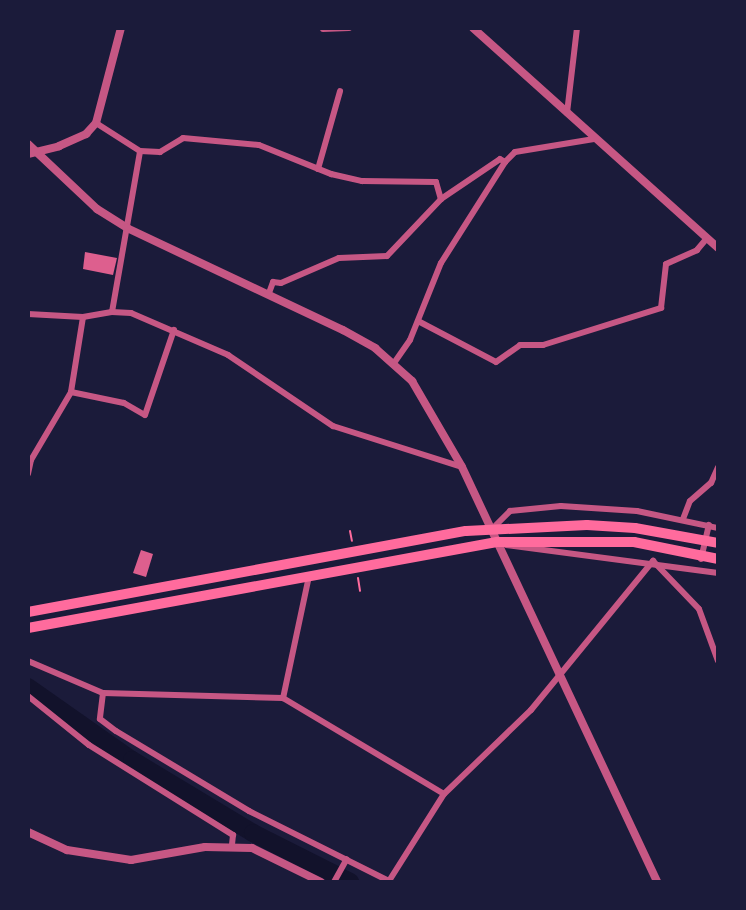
<!DOCTYPE html>
<html>
<head>
<meta charset="utf-8">
<style>
  body { margin:0 }
  #map { position:relative; width:746px; height:910px; overflow:hidden; background:#1b1b3a; font-family:"Open Sans",sans-serif }
  div>[style] { position:absolute }
  .river>* { height:18px; margin:-9px; padding:0 9px; transform-origin:9px; border-radius:9px; background:#12122b }
  .building>* { inset:0; background:#dd5f8e }
  .path>* { height:2px; margin:-1px; padding:0 1px; transform-origin:1px; border-radius:1px; background:#ff6b9d }
  .minor>* { height:6px; margin:-3px; padding:0 3px; transform-origin:3px; border-radius:3px; background:#c65784 }
  .tertiary>* { height:8px; margin:-4px; padding:0 4px; transform-origin:4px; border-radius:4px; background:#c65784 }
  .trunk>* { height:10px; margin:-5px; padding:0 5px; transform-origin:5px; border-radius:5px; background:#ff6b9d }
  span { translate:-50% -50%; white-space:nowrap; text-align:center; line-height:1.15; -webkit-text-stroke:6px #1b1b3a; paint-order:stroke }
  .frame { position:absolute; inset:0; border:30px solid #1b1b3a; pointer-events:none }
</style>
</head>
<body>
<div id="map">
  <div class="river">
    <i style="left:28px;top:687px;width:127px;rotate:35.1deg"></i>
    <i style="left:132px;top:760px;width:141px;rotate:31.1deg"></i>
    <i style="left:253px;top:833px;width:109px;rotate:26.8deg"></i>
  </div>
  <div class="building">
    <i style="clip-path:polygon(85px 252px,117px 258px,113px 275px,83px 269px)"></i>
    <i style="clip-path:polygon(141px 550px,153px 554px,146px 577px,133px 573px)"></i>
  </div>
  <div class="path">
    <i style="left:350px;top:531px;width:10px;rotate:79deg"></i>
    <i style="left:358px;top:578px;width:13px;rotate:81deg"></i>
  </div>
  <div class="minor">
    <i style="left:323px;top:29px;width:26px;rotate:-2deg"></i>
    <i style="left:567px;top:113px;width:86px;rotate:-83.3deg"></i>
    <i style="left:96px;top:123px;width:52px;rotate:32.5deg"></i>
    <i style="left:140px;top:151px;width:20px;rotate:3deg"></i>
    <i style="left:160px;top:152px;width:27px;rotate:-31deg"></i>
    <i style="left:183px;top:138px;width:76px;rotate:5.3deg"></i>
    <i style="left:259px;top:145px;width:78px;rotate:21.9deg"></i>
    <i style="left:331px;top:174px;width:32px;rotate:13deg"></i>
    <i style="left:362px;top:181px;width:74px;rotate:0.8deg"></i>
    <i style="left:436px;top:182px;width:18px;rotate:74deg"></i>
    <i style="left:318px;top:169px;width:81px;rotate:-74.2deg"></i>
    <i style="left:269px;top:293px;width:12px;rotate:-70deg"></i>
    <i style="left:273px;top:282px;width:8px;rotate:7deg"></i>
    <i style="left:281px;top:283px;width:63px;rotate:-23.3deg"></i>
    <i style="left:339px;top:258px;width:48px;rotate:-2.4deg"></i>
    <i style="left:387px;top:256px;width:79px;rotate:-46.5deg"></i>
    <i style="left:441px;top:199px;width:71px;rotate:-34.1deg"></i>
    <i style="left:500px;top:159px;width:6px;rotate:31deg"></i>
    <i style="left:112px;top:312px;width:163px;rotate:-80.1deg"></i>
    <i style="left:28px;top:314px;width:55px;rotate:3.1deg"></i>
    <i style="left:418px;top:321px;width:88px;rotate:27.7deg"></i>
    <i style="left:496px;top:362px;width:29px;rotate:-35deg"></i>
    <i style="left:520px;top:345px;width:23px"></i>
    <i style="left:543px;top:345px;width:124px;rotate:-17.4deg"></i>
    <i style="left:661px;top:308px;width:44px;rotate:-83.5deg"></i>
    <i style="left:666px;top:264px;width:34px;rotate:-24deg"></i>
    <i style="left:697px;top:250px;width:16px;rotate:-50deg"></i>
    <i style="left:394px;top:363px;width:28px;rotate:-55deg"></i>
    <i style="left:410px;top:340px;width:83px;rotate:-68.1deg"></i>
    <i style="left:441px;top:263px;width:120px;rotate:-57.6deg"></i>
    <i style="left:505px;top:162px;width:14px;rotate:-45deg"></i>
    <i style="left:515px;top:152px;width:80px;rotate:-9.3deg"></i>
    <i style="left:71px;top:392px;width:54px;rotate:11.7deg"></i>
    <i style="left:124px;top:403px;width:24px;rotate:30deg"></i>
    <i style="left:145px;top:415px;width:90px;rotate:-71.2deg"></i>
    <i style="left:28px;top:474px;width:14px;rotate:-78deg"></i>
    <i style="left:31px;top:460px;width:79px;rotate:-59.5deg"></i>
    <i style="left:71px;top:392px;width:76px;rotate:-80.9deg"></i>
    <i style="left:83px;top:317px;width:29px;rotate:-10deg"></i>
    <i style="left:112px;top:312px;width:19px;rotate:3deg"></i>
    <i style="left:131px;top:313px;width:106px;rotate:23.4deg"></i>
    <i style="left:228px;top:355px;width:127px;rotate:34.1deg"></i>
    <i style="left:333px;top:426px;width:135px;rotate:17.6deg"></i>
    <i style="left:683px;top:519px;width:19px;rotate:-69deg"></i>
    <i style="left:690px;top:501px;width:28px;rotate:-41deg"></i>
    <i style="left:711px;top:483px;width:17px;rotate:-66deg"></i>
    <i style="left:493px;top:528px;width:24px;rotate:-45deg"></i>
    <i style="left:510px;top:511px;width:51px;rotate:-5.6deg"></i>
    <i style="left:561px;top:506px;width:76px;rotate:3.8deg"></i>
    <i style="left:637px;top:511px;width:83px;rotate:11.9deg"></i>
    <i style="left:506px;top:545px;width:214px;rotate:7.5deg"></i>
    <i style="left:701px;top:559px;width:35px;rotate:-77deg"></i>
    <i style="left:653px;top:561px;width:66px;rotate:46.2deg"></i>
    <i style="left:699px;top:609px;width:55px;rotate:69.9deg"></i>
    <i style="left:309px;top:576px;width:125px;rotate:102deg"></i>
    <i style="left:283px;top:698px;width:187px;rotate:30.8deg"></i>
    <i style="left:444px;top:794px;width:121px;rotate:-44deg"></i>
    <i style="left:531px;top:710px;width:193px;rotate:-50.7deg"></i>
    <i style="left:28px;top:661px;width:82px;rotate:23.1deg"></i>
    <i style="left:103px;top:693px;width:180px;rotate:1.6deg"></i>
    <i style="left:103px;top:693px;width:26px;rotate:97deg"></i>
    <i style="left:100px;top:719px;width:20px;rotate:37deg"></i>
    <i style="left:116px;top:731px;width:155px;rotate:31deg"></i>
    <i style="left:249px;top:811px;width:157px;rotate:26.6deg"></i>
    <i style="left:389px;top:881px;width:103px;rotate:-57.7deg"></i>
    <i style="left:28px;top:696px;width:78px;rotate:38.8deg"></i>
    <i style="left:89px;top:745px;width:170px;rotate:32deg"></i>
    <i style="left:233px;top:835px;width:10px;rotate:96deg"></i>
    <i style="left:334px;top:882px;width:26px;rotate:-61deg"></i>
  </div>
  <div class="tertiary">
    <i style="left:473px;top:28px;width:329px;rotate:41.9deg"></i>
    <i style="left:28px;top:144px;width:95px;rotate:43.3deg"></i>
    <i style="left:97px;top:209px;width:36px;rotate:32deg"></i>
    <i style="left:127px;top:228px;width:239px;rotate:25.3deg"></i>
    <i style="left:343px;top:330px;width:37px;rotate:29deg"></i>
    <i style="left:375px;top:348px;width:50px;rotate:41.7deg"></i>
    <i style="left:412px;top:381px;width:99px;rotate:59.8deg"></i>
    <i style="left:462px;top:467px;width:459px;rotate:64.8deg"></i>
    <i style="left:28px;top:154px;width:32px;rotate:-14deg"></i>
    <i style="left:59px;top:146px;width:30px;rotate:-24deg"></i>
    <i style="left:86px;top:134px;width:15px;rotate:-48deg"></i>
    <i style="left:96px;top:123px;width:98px;rotate:-75.3deg"></i>
    <i style="left:28px;top:832px;width:43px;rotate:24.8deg"></i>
    <i style="left:67px;top:850px;width:65px;rotate:8.9deg"></i>
    <i style="left:131px;top:860px;width:75px;rotate:-10deg"></i>
    <i style="left:205px;top:847px;width:47px;rotate:1.2deg"></i>
    <i style="left:252px;top:848px;width:77px;rotate:26.2deg"></i>
  </div>
  <div class="trunk">
    <i style="left:28px;top:612px;width:445px;rotate:-10.5deg"></i>
    <i style="left:466px;top:531px;width:121px;rotate:-2.8deg"></i>
    <i style="left:587px;top:525px;width:48px;rotate:3.6deg"></i>
    <i style="left:635px;top:528px;width:84px;rotate:10.2deg"></i>
    <i style="left:28px;top:628px;width:478px;rotate:-10.4deg"></i>
    <i style="left:498px;top:542px;width:136px"></i>
    <i style="left:634px;top:542px;width:86px;rotate:11.4deg"></i>
  </div>
  <div class="frame"></div>
</div>
</body>
</html>
